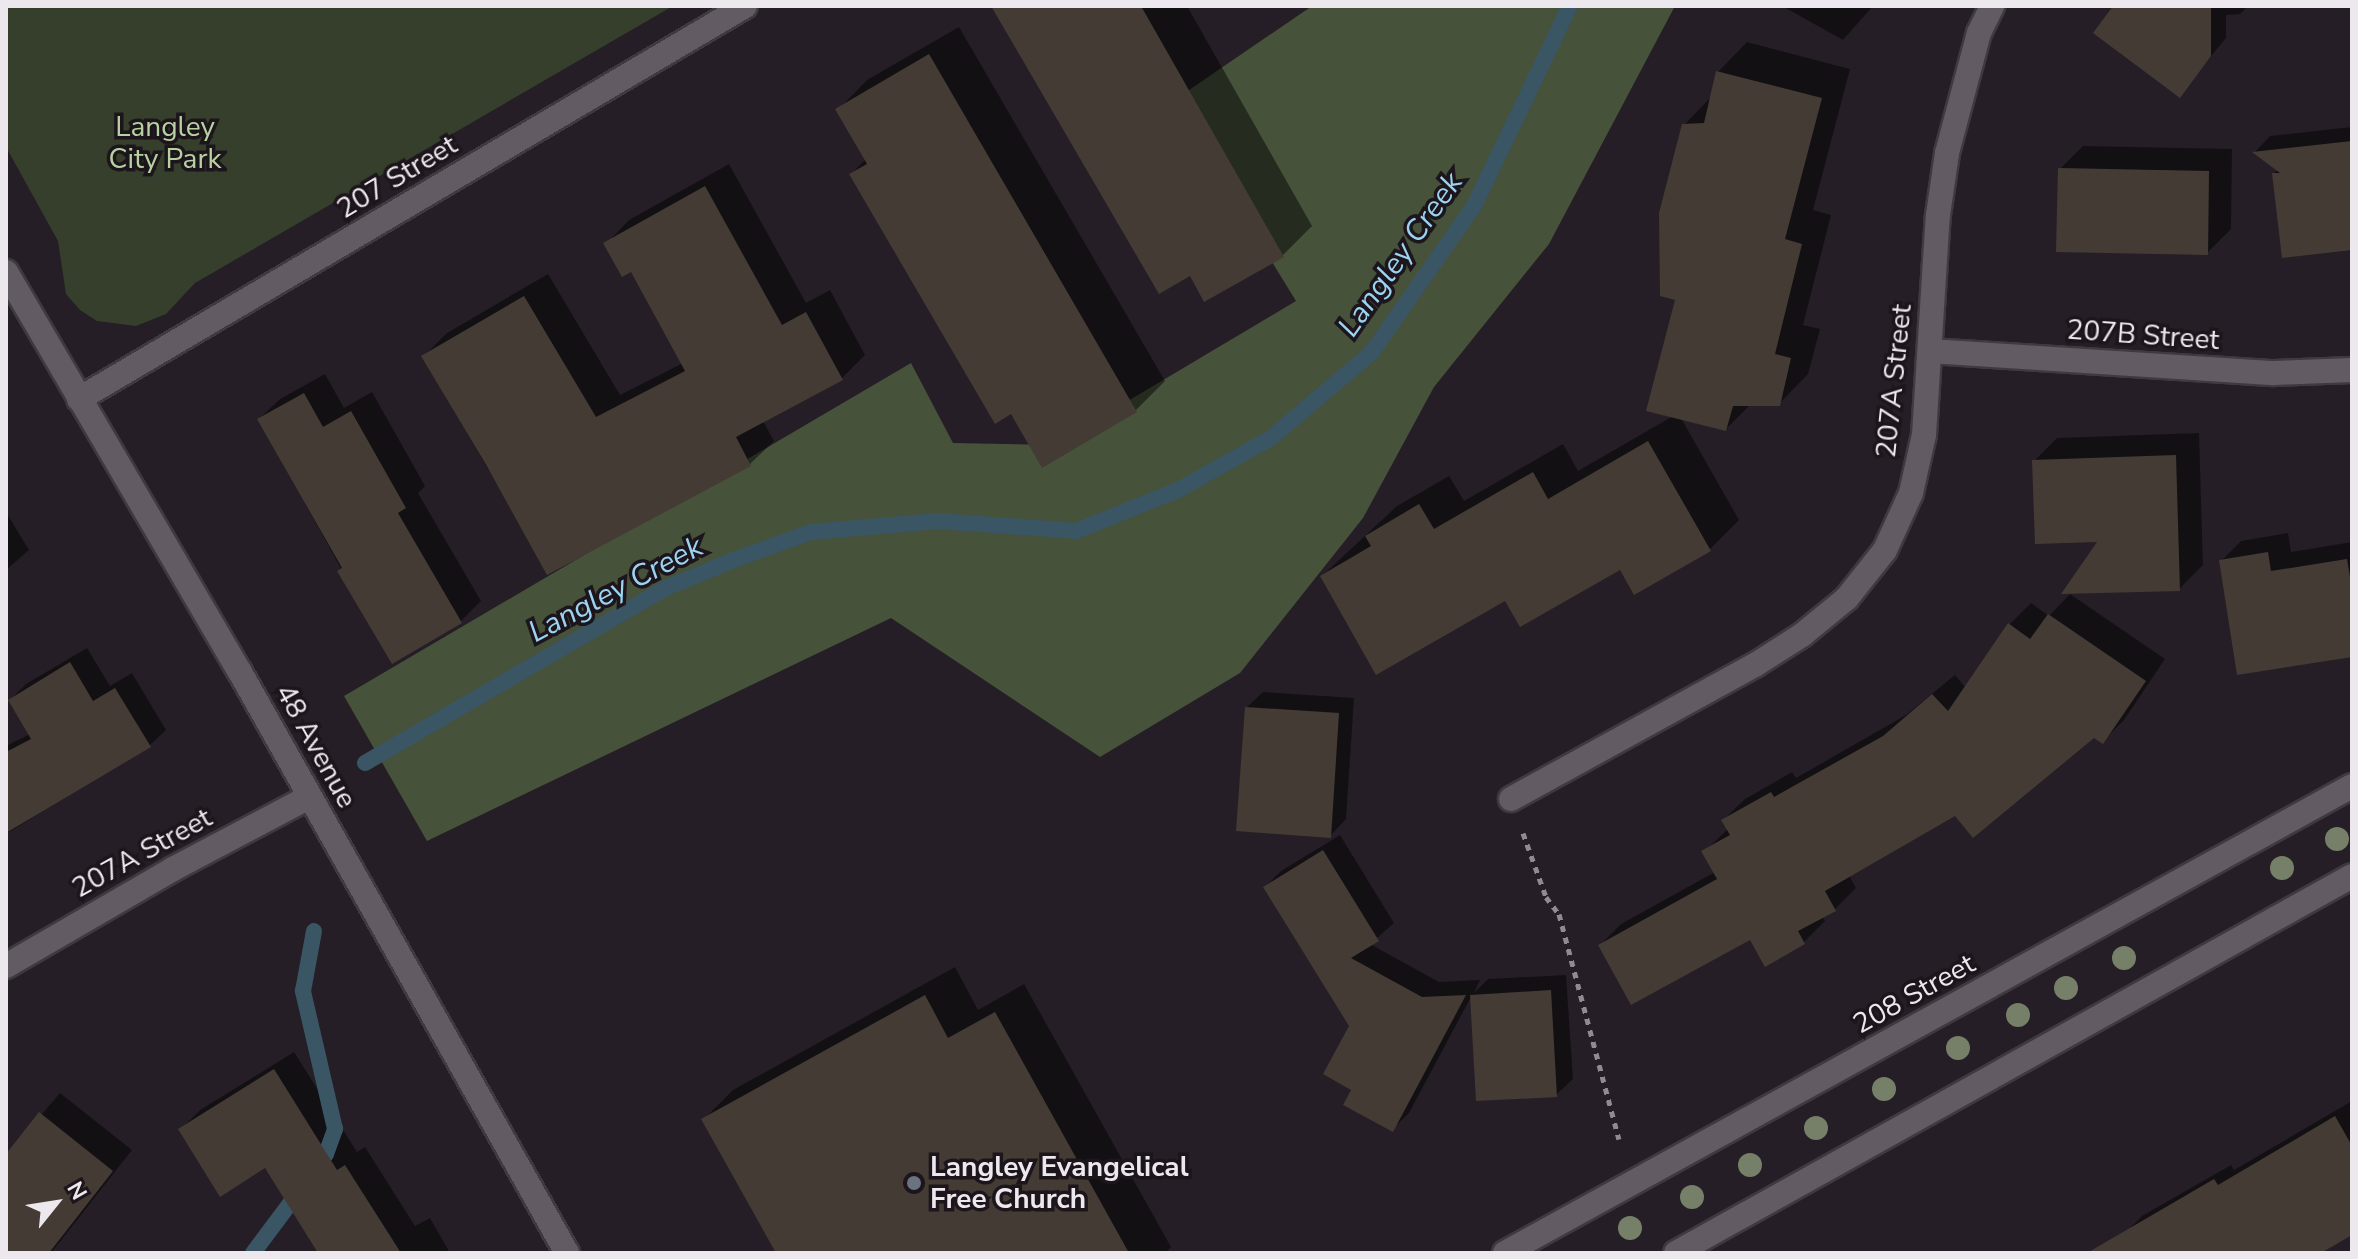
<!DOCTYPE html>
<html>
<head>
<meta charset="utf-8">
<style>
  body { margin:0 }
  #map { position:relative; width:2358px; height:1259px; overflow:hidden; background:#251e26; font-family:"Nunito Sans",sans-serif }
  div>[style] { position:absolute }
  .green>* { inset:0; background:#353f2b }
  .forest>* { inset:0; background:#46523a }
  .shadow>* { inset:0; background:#0007 }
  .stream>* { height:16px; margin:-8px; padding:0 8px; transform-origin:8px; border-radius:8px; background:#3a5665 }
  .building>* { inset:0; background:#443c34 }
  .path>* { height:5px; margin-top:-2.5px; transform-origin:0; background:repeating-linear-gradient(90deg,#908a91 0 6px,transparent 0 12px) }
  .roads { filter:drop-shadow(2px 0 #3f3940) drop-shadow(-2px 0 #3f3940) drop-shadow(0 2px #3f3940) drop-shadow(0 -2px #3f3940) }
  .street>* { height:24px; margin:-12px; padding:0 12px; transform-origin:12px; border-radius:12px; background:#635b64 }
  .secondary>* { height:24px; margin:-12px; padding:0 12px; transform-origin:12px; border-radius:12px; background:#635b64 }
  .trees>* { width:24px; height:24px; margin:-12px; border-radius:50%; background:#768069 }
  .dots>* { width:22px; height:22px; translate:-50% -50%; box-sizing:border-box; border:4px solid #1c151c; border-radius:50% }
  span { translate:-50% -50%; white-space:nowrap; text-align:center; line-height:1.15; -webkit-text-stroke:7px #1c151c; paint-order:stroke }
  .park-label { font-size:28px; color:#b8d1a0 }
  .street-label { font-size:28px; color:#ede8ed }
  .poi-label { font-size:28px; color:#ede8ed; font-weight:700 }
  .left { translate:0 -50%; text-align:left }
  .water-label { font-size:30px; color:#9bd3f1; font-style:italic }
  .frame { position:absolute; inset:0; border:8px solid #ede8ed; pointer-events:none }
  .north { position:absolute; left:16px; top:1163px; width:80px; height:80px; -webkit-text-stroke:6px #1c151c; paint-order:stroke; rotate:60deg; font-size:22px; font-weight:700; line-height:32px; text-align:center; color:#ede8ed }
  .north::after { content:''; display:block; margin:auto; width:28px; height:36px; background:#ede8ed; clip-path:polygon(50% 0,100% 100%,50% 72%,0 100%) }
</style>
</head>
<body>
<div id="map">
  <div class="green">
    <i style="clip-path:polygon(6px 6px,673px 6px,195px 283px,166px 314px,136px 326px,97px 321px,80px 310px,66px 294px,58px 241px,6px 147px)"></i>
  </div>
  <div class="forest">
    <i style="clip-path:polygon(1312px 6px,1675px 6px,1549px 244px,1434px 387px,1363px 518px,1240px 673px,1100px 757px,891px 618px,427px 841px,344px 696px,911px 363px,953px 443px,1054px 445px,1296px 301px,1173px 101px)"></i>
  </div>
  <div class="shadow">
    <i style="clip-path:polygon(1006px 6px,1187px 6px,1312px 226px,1283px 255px,1205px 299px,1191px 273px)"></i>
    <i style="clip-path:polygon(1782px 6px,1873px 6px,1843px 40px)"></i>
    <i style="clip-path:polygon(2116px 6px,2248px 6px,2240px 14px,2226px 15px,2226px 38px,2179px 95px)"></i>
    <i style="clip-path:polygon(959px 27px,1165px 381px,1136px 410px,1012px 411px,851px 174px,866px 159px,838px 110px,867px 80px)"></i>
    <i style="clip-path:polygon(1747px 42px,1850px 69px,1813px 210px,1831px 215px,1803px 325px,1820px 329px,1808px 374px,1779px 404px,1751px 404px,1726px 429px,1681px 418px,1739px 520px,1709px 550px,1621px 568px,1505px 598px,1322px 576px,1397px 506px,1449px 476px,1464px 501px,1563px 444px,1578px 471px,1673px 416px,1684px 125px,1712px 96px,1718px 72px)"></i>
    <i style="clip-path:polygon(2352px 127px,2352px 248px,2274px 173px,2279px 169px,2255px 152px,2270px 136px)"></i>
    <i style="clip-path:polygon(2083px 146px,2232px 149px,2231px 229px,2207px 253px,2060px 169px)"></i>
    <i style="clip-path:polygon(729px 164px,806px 303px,830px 290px,865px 355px,842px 378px,763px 421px,774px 441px,750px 464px,548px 573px,423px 357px,447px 333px,548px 274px,620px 395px,683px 363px,632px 269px,606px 244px,629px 220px)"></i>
    <i style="clip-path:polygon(325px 374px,344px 408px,372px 392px,425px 486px,418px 493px,481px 601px,461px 621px,392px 662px,259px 419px,280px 399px)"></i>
    <i style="clip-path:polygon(2199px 433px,2203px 565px,2179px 589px,2034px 461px,2057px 438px)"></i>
    <i style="clip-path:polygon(6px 512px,29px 550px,6px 570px)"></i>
    <i style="clip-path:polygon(2288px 533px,2291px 552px,2352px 542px,2352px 655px,2221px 561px,2241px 541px)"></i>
    <i style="clip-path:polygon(2070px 594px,2165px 659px,2124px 720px,2103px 741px,2094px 735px,1849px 875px,1856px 888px,1835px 909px,1822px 916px,1825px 921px,1804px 942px,1751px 937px,1600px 945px,1621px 924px,1715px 872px,1704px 852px,1728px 829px,1723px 820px,1745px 799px,1792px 772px,1796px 778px,1906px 715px,1955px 675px,1966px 688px,2010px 624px,2031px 603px,2049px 616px)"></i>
    <i style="clip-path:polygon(87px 648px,110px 686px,132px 673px,166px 730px,149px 746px,6px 834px,6px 746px,30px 734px,10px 700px,26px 684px)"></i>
    <i style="clip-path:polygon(1263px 692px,1354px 698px,1346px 819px,1330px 836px,1246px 708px)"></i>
    <i style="clip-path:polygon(1340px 835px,1394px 923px,1370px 944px,1439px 982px,1480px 980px,1474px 993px,1488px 979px,1566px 975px,1573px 1079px,1556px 1095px,1472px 995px,1409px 1113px,1393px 1129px,1354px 1089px,1351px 1026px,1265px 887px,1281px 871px)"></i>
    <i style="clip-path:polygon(955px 967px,978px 1010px,1024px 984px,1171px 1247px,1165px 1253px,779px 1253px,704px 1119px,733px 1090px)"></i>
    <i style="clip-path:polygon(294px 1052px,357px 1152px,365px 1147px,415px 1226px,430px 1218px,450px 1253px,340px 1253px,266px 1165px,180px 1130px,200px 1110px)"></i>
    <i style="clip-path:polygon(60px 1093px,132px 1150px,51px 1253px,6px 1253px,6px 1156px)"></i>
    <i style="clip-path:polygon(2352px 1101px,2352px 1234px,2317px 1253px,2090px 1253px,2127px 1231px,2142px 1216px,2231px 1165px,2234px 1170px)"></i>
  </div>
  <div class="stream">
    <i style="left:365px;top:763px;width:348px;rotate:-30.2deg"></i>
    <i style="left:666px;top:588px;width:70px;rotate:-22.6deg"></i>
    <i style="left:731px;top:561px;width:85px;rotate:-19.9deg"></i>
    <i style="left:811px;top:532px;width:127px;rotate:-5deg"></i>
    <i style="left:938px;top:521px;width:138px;rotate:4.1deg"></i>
    <i style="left:1076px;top:531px;width:110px;rotate:-21.9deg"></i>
    <i style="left:1178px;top:490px;width:107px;rotate:-29.2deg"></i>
    <i style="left:1271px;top:438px;width:133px;rotate:-40.4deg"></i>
    <i style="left:1372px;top:352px;width:178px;rotate:-55.1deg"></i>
    <i style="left:1474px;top:206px;width:222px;rotate:-64.4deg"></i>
    <i style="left:314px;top:1171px;width:21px;rotate:-55deg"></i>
    <i style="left:326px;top:1154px;width:27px;rotate:-70deg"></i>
    <i style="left:335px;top:1129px;width:142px;rotate:-103.1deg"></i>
    <i style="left:303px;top:991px;width:61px;rotate:-79.6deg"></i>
    <i style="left:253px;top:1253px;width:79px;rotate:-53.3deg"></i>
  </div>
  <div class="building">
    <i style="clip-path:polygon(991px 6px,1141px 6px,1284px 257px,1204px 302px,1190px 276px,1159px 294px)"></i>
    <i style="clip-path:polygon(2113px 6px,2211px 6px,2211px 56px,2180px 98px,2093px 33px)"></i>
    <i style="clip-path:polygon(929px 54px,1137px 412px,1042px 468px,1011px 414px,995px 424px,849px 174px,867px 164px,835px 109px)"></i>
    <i style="clip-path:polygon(1716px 71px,1822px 98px,1785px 239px,1802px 244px,1775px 354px,1791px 358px,1780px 406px,1733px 406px,1726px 431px,1646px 411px,1675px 300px,1660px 296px,1659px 213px,1682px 124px,1704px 123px)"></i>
    <i style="clip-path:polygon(2352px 141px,2352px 250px,2282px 258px,2272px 173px,2280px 173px,2252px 152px)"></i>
    <i style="clip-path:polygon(2058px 168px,2209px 171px,2208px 255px,2056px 252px)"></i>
    <i style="clip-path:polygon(705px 186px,782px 325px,806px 312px,843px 380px,736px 437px,751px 466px,547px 575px,485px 463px,421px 356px,524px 296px,596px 417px,685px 371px,631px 272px,622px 277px,603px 243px)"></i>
    <i style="clip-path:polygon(304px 393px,323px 427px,351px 411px,406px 508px,398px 513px,462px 623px,392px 664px,337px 571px,342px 568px,257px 419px)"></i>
    <i style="clip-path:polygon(1648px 441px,1711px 551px,1634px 595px,1620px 570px,1520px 627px,1505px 601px,1376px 675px,1320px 576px,1371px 546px,1365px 536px,1419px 504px,1434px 529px,1533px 472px,1548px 499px)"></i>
    <i style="clip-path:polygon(2176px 455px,2180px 591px,2061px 594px,2097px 542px,2035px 544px,2032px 460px)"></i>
    <i style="clip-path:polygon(2268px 552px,2271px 571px,2347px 559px,2352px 589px,2352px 657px,2237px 675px,2219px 560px)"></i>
    <i style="clip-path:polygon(2048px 614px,2146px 681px,2103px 744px,2094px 738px,1973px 838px,1955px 816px,1825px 891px,1836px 911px,1798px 931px,1805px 944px,1765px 967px,1750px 940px,1631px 1005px,1598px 945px,1717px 879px,1701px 851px,1730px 835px,1721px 820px,1771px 792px,1774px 797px,1883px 736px,1932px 694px,1948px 711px,2008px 623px,2030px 639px)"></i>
    <i style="clip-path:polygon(70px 662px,93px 701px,115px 688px,151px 747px,6px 833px,6px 752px,31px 739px,8px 700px)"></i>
    <i style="clip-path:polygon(1245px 707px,1339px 713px,1331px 838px,1236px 831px)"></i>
    <i style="clip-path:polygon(1323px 850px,1379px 941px,1351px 958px,1422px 997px,1466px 995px,1393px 1132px,1343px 1105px,1351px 1090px,1323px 1074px,1349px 1026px,1263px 887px)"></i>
    <i style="clip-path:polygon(1551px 990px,1557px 1097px,1476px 1101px,1470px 995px)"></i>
    <i style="clip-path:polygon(925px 995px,948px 1038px,995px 1012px,1129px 1253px,776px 1253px,701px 1119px)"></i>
    <i style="clip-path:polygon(274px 1069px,337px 1170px,345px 1165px,401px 1253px,318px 1253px,265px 1168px,220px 1197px,178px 1129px)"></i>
    <i style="clip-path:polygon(39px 1112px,113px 1171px,49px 1253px,6px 1253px,6px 1154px)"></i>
    <i style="clip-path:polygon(2335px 1116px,2352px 1146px,2352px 1235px,2321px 1253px,2087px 1253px,2214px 1179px,2218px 1185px)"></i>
  </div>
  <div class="path">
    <i style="left:1523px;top:833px;width:68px;rotate:70.2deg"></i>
    <i style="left:1546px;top:897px;width:21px;rotate:53deg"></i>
    <i style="left:1559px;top:914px;width:233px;rotate:75.1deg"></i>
  </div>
  <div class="roads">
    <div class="street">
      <i style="left:1930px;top:351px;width:345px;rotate:3.7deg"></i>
      <i style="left:2274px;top:373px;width:78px;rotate:-2.2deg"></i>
      <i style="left:1511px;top:799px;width:278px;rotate:-28.8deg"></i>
      <i style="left:1755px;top:665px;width:56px;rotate:-32.6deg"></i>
      <i style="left:1802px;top:635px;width:58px;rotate:-39.4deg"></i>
      <i style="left:1847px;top:598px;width:61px;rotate:-51.6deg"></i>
      <i style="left:1885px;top:550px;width:63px;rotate:-65.5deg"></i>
      <i style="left:1911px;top:493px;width:59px;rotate:-77.4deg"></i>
      <i style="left:1924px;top:435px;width:220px;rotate:-86.4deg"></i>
      <i style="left:1938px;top:215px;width:63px;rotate:-81.7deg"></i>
      <i style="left:1947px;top:153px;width:124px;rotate:-75.1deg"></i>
      <i style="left:1979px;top:33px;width:30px;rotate:-64deg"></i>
      <i style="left:6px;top:966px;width:193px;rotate:-30.1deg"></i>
      <i style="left:173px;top:869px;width:154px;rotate:-27.9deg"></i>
    </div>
    <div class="secondary">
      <i style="left:6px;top:272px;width:463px;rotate:59.7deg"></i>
      <i style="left:240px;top:672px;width:667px;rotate:60.63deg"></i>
      <i style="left:79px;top:399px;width:773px;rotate:-30.54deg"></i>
      <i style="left:1505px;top:1253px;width:967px;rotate:-28.87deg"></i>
      <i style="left:1676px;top:1253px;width:774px;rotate:-29.15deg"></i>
    </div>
  </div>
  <div class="trees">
    <i style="left:2337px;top:839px"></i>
    <i style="left:2282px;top:868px"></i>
    <i style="left:2124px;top:958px"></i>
    <i style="left:2066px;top:988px"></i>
    <i style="left:2018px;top:1015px"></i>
    <i style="left:1958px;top:1048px"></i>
    <i style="left:1884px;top:1089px"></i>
    <i style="left:1816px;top:1128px"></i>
    <i style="left:1750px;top:1165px"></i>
    <i style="left:1692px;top:1197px"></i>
    <i style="left:1630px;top:1228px"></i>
  </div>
  <div class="dots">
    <i style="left:914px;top:1183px;background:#6b7280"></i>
  </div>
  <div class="park-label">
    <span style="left:165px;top:143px">Langley<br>City Park</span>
  </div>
  <div class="street-label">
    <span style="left:397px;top:177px;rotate:-31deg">207 Street</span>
    <span style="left:2143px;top:335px;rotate:4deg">207B Street</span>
    <span style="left:1894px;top:381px;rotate:-84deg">207A Street</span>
    <span style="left:316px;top:746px;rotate:61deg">48 Avenue</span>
    <span style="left:142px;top:853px;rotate:-29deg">207A Street</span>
    <span style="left:1914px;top:994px;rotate:-29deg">208 Street</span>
  </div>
  <div class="poi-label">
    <span class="left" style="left:930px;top:1183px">Langley Evangelical<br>Free Church</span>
  </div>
  <div class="water-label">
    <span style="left:1401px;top:255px;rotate:-55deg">Langley Creek</span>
    <span style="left:616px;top:590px;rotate:-28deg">Langley Creek</span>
  </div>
  <div class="frame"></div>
  <div class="north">N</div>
</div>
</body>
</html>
